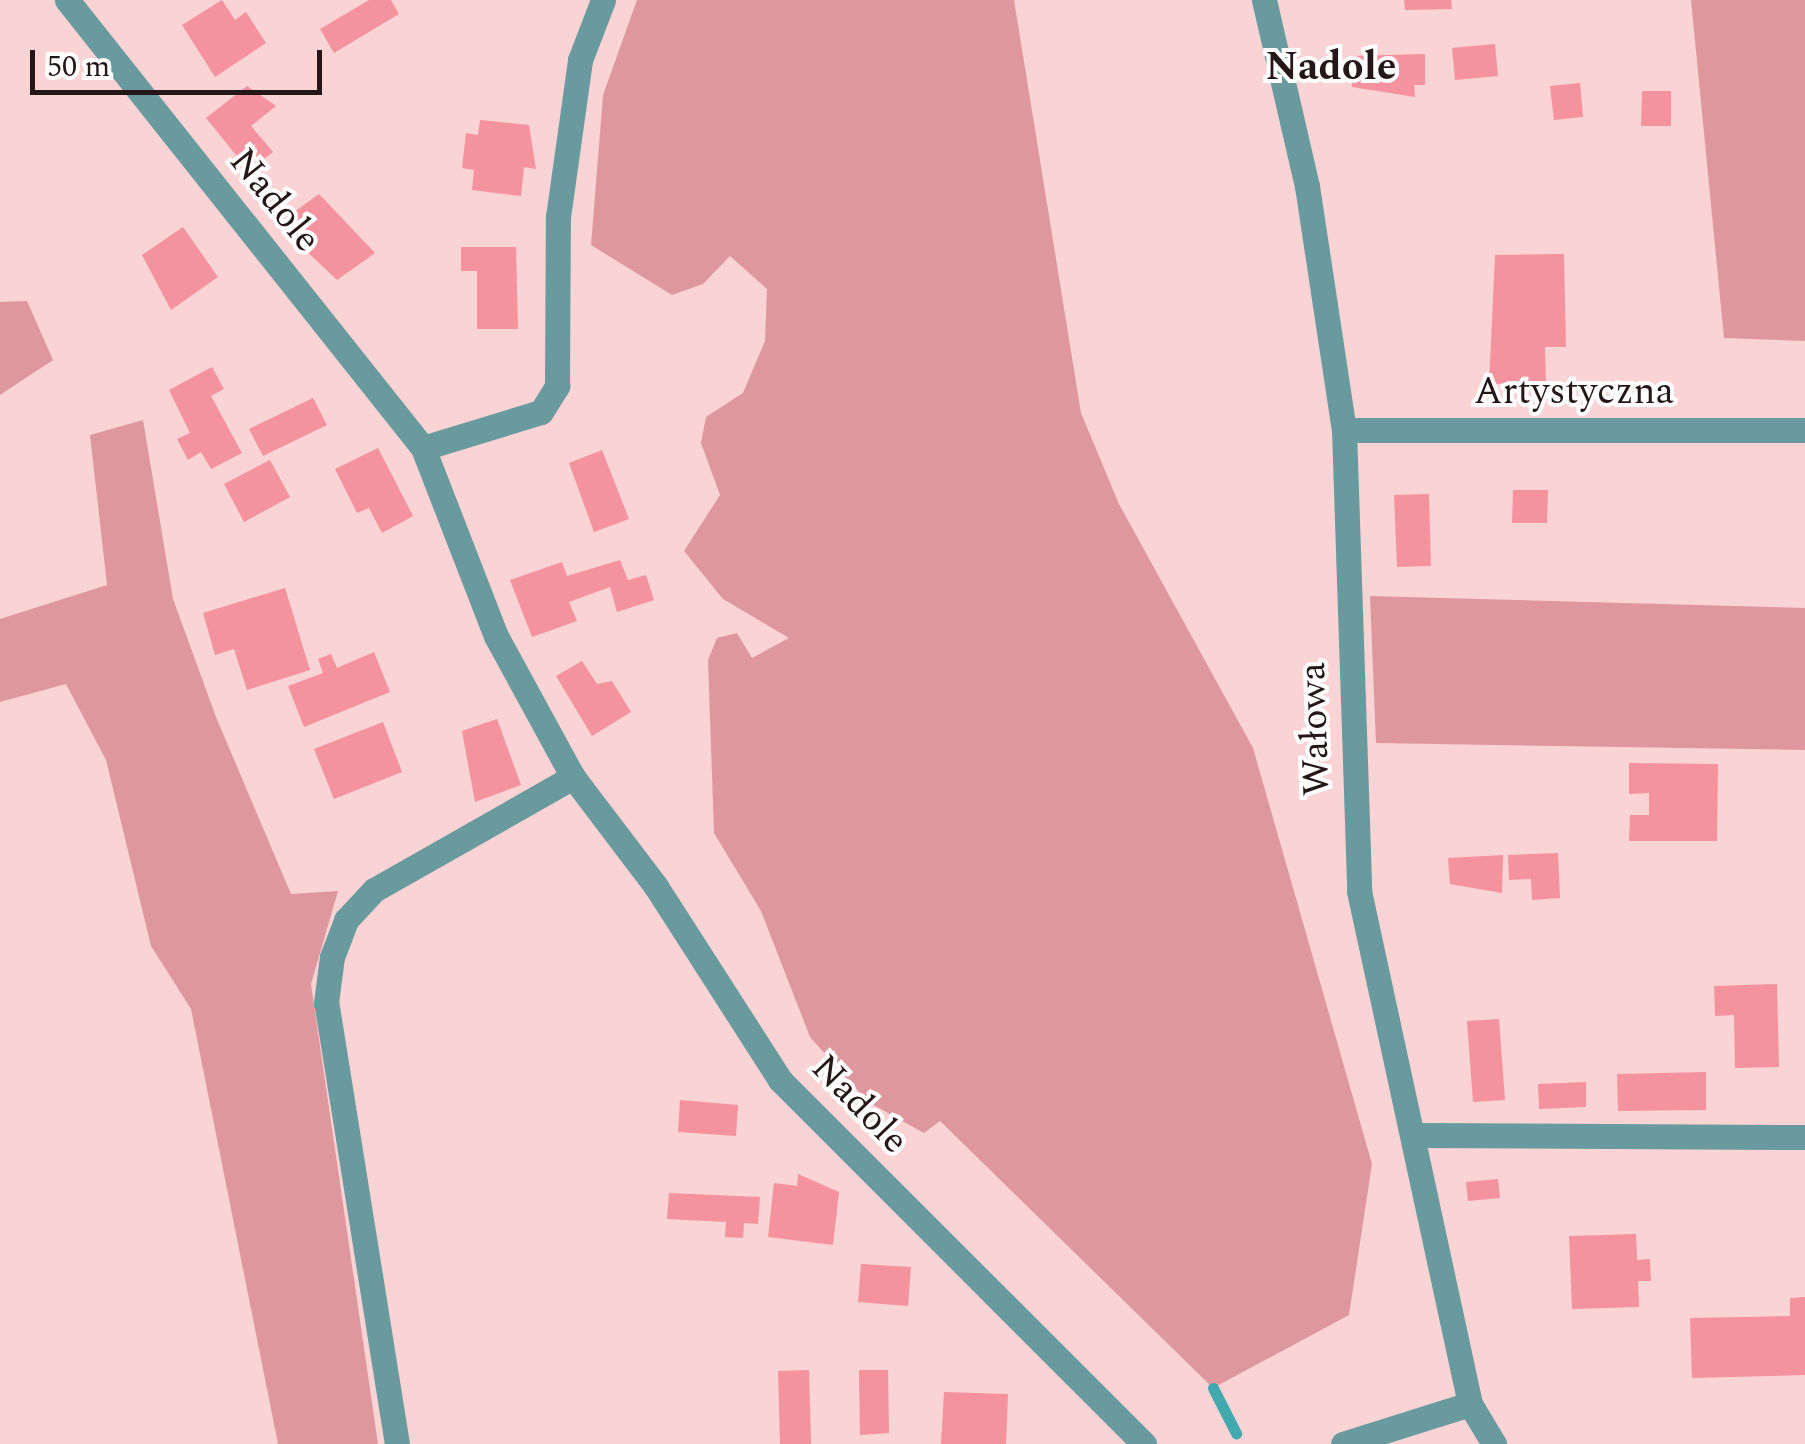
<!DOCTYPE html>
<html>
<head>
<meta charset="utf-8">
<style>
  body { margin:0 }
  #map { position:relative; width:1805px; height:1444px; overflow:hidden; background:#fad3d5; font-family:Spectral,serif }
  div>[style] { position:absolute }
  .green>* { inset:0; background:#df979e }
  .stream>* { height:11px; margin:-5.5px; padding:0 5.5px; transform-origin:5.5px; border-radius:5.5px; background:#42aaaf }
  .building>* { inset:0; background:#f4929d }
  .street>* { height:25px; margin:-12.5px; padding:0 12.5px; transform-origin:12.5px; border-radius:12.5px; background:#699a9d }
  span { translate:-50% -50%; white-space:nowrap; text-align:center; line-height:1.15; -webkit-text-stroke:8px #fff; paint-order:stroke }
  .street-label { font-size:38px; color:#251719 }
  .neighbourhood-label { font-size:40px; color:#251719; font-weight:700 }
  .scale { position:absolute; left:30px; top:50px; width:292px; height:45px; box-sizing:border-box; border:5px solid #251719; border-top:0; padding-left:12px; font-size:30px; line-height:35px; white-space:nowrap; color:#251719; -webkit-text-stroke:8px #fff; paint-order:stroke }
</style>
</head>
<body>
<div id="map">
  <div class="green">
    <i style="clip-path:polygon(637px 0,1014px 0,1081px 413px,1119px 504px,1253px 748px,1372px 1164px,1349px 1315px,1213px 1388px,940px 1121px,924px 1133px,868px 1102px,810px 1037px,761px 911px,714px 833px,708px 660px,717px 638px,737px 633px,752px 658px,789px 638px,723px 599px,684px 551px,720px 495px,701px 443px,706px 417px,743px 393px,765px 341px,767px 289px,730px 256px,703px 284px,672px 295px,591px 245px,603px 95px)"></i>
    <i style="clip-path:polygon(1691px 0,1805px 0,1805px 341px,1724px 338px)"></i>
    <i style="clip-path:polygon(27px 301px,53px 360px,0 395px,0 302px)"></i>
    <i style="clip-path:polygon(143px 420px,173px 599px,216px 717px,291px 894px,338px 891px,311px 984px,378px 1444px,278px 1444px,191px 1009px,151px 946px,106px 760px,66px 684px,0 702px,0 619px,107px 585px,90px 435px)"></i>
    <i style="clip-path:polygon(1370px 596px,1805px 608px,1805px 750px,1376px 743px)"></i>
  </div>
  <div class="stream">
    <i style="left:1213px;top:1388px;width:51px;rotate:62.9deg"></i>
  </div>
  <div class="building">
    <i style="clip-path:polygon(222px 0,235px 20px,246px 12px,266px 43px,215px 77px,182px 25px)"></i>
    <i style="clip-path:polygon(369px 0,391px 0,399px 14px,334px 53px,320px 29px)"></i>
    <i style="clip-path:polygon(1404px 0,1451px 0,1452px 9px,1405px 10px)"></i>
    <i style="clip-path:polygon(1495px 44px,1498px 76px,1455px 80px,1452px 48px)"></i>
    <i style="clip-path:polygon(1425px 54px,1425px 85px,1414px 85px,1415px 97px,1352px 87px,1351px 56px)"></i>
    <i style="clip-path:polygon(1580px 83px,1583px 117px,1554px 120px,1550px 86px)"></i>
    <i style="clip-path:polygon(247px 86px,276px 106px,251px 126px,273px 152px,249px 171px,206px 118px)"></i>
    <i style="clip-path:polygon(1642px 91px,1671px 91px,1671px 126px,1641px 126px)"></i>
    <i style="clip-path:polygon(480px 120px,529px 125px,536px 169px,524px 167px,521px 196px,472px 190px,474px 170px,462px 168px,466px 133px,478px 135px)"></i>
    <i style="clip-path:polygon(319px 194px,375px 253px,337px 280px,298px 243px,306px 238px,290px 215px)"></i>
    <i style="clip-path:polygon(183px 227px,218px 277px,171px 310px,142px 255px)"></i>
    <i style="clip-path:polygon(461px 247px,516px 247px,518px 329px,477px 329px,477px 271px,461px 271px)"></i>
    <i style="clip-path:polygon(1564px 254px,1566px 347px,1545px 347px,1546px 383px,1489px 384px,1495px 255px)"></i>
    <i style="clip-path:polygon(212px 367px,224px 389px,211px 396px,242px 453px,211px 469px,201px 452px,188px 460px,177px 439px,190px 433px,169px 390px)"></i>
    <i style="clip-path:polygon(313px 398px,327px 425px,263px 456px,249px 429px)"></i>
    <i style="clip-path:polygon(378px 448px,413px 516px,382px 533px,369px 508px,357px 513px,335px 469px)"></i>
    <i style="clip-path:polygon(602px 450px,629px 519px,594px 532px,569px 463px)"></i>
    <i style="clip-path:polygon(270px 460px,290px 497px,244px 522px,224px 484px)"></i>
    <i style="clip-path:polygon(1513px 490px,1548px 490px,1547px 523px,1512px 523px)"></i>
    <i style="clip-path:polygon(1429px 494px,1431px 566px,1397px 567px,1394px 495px)"></i>
    <i style="clip-path:polygon(620px 560px,628px 580px,646px 575px,654px 600px,617px 612px,610px 587px,569px 602px,577px 621px,532px 637px,510px 580px,562px 562px,567px 576px)"></i>
    <i style="clip-path:polygon(285px 588px,310px 670px,247px 690px,234px 649px,215px 655px,203px 613px)"></i>
    <i style="clip-path:polygon(374px 652px,390px 692px,304px 727px,288px 686px,323px 673px,318px 659px,331px 654px,337px 668px)"></i>
    <i style="clip-path:polygon(582px 661px,597px 684px,612px 681px,631px 712px,592px 736px,556px 676px)"></i>
    <i style="clip-path:polygon(497px 719px,521px 785px,475px 802px,462px 731px)"></i>
    <i style="clip-path:polygon(383px 722px,402px 772px,334px 799px,314px 749px)"></i>
    <i style="clip-path:polygon(1629px 763px,1718px 764px,1717px 841px,1629px 841px,1630px 815px,1649px 815px,1649px 793px,1629px 794px)"></i>
    <i style="clip-path:polygon(1558px 853px,1560px 898px,1532px 900px,1531px 879px,1509px 880px,1508px 855px)"></i>
    <i style="clip-path:polygon(1503px 855px,1502px 893px,1450px 884px,1448px 858px)"></i>
    <i style="clip-path:polygon(1777px 984px,1779px 1067px,1735px 1068px,1734px 1015px,1715px 1016px,1714px 986px)"></i>
    <i style="clip-path:polygon(1499px 1019px,1505px 1100px,1473px 1102px,1467px 1021px)"></i>
    <i style="clip-path:polygon(1706px 1072px,1706px 1110px,1618px 1111px,1617px 1074px)"></i>
    <i style="clip-path:polygon(1586px 1082px,1586px 1107px,1539px 1109px,1538px 1084px)"></i>
    <i style="clip-path:polygon(680px 1100px,738px 1105px,736px 1136px,678px 1132px)"></i>
    <i style="clip-path:polygon(798px 1174px,839px 1192px,833px 1245px,768px 1237px,774px 1183px,797px 1186px)"></i>
    <i style="clip-path:polygon(1498px 1179px,1500px 1198px,1468px 1201px,1466px 1182px)"></i>
    <i style="clip-path:polygon(669px 1193px,760px 1197px,758px 1224px,744px 1223px,743px 1238px,725px 1237px,726px 1222px,667px 1219px)"></i>
    <i style="clip-path:polygon(1636px 1234px,1637px 1260px,1650px 1259px,1651px 1281px,1638px 1281px,1639px 1307px,1572px 1309px,1569px 1236px)"></i>
    <i style="clip-path:polygon(861px 1264px,911px 1267px,908px 1306px,858px 1302px)"></i>
    <i style="clip-path:polygon(1805px 1297px,1805px 1375px,1692px 1378px,1690px 1318px,1790px 1316px,1790px 1298px)"></i>
    <i style="clip-path:polygon(809px 1370px,811px 1444px,780px 1444px,778px 1371px)"></i>
    <i style="clip-path:polygon(859px 1370px,888px 1370px,889px 1433px,860px 1435px)"></i>
    <i style="clip-path:polygon(944px 1392px,1008px 1394px,1006px 1444px,941px 1444px)"></i>
  </div>
  <div class="street">
    <i style="left:67px;top:0;width:572px;rotate:51.53deg"></i>
    <i style="left:423px;top:448px;width:202px;rotate:68.8deg"></i>
    <i style="left:496px;top:636px;width:161px;rotate:61.4deg"></i>
    <i style="left:573px;top:777px;width:136px;rotate:52.8deg"></i>
    <i style="left:655px;top:885px;width:232px;rotate:57.3deg"></i>
    <i style="left:780px;top:1080px;width:515px;rotate:45deg"></i>
    <i style="left:1264px;top:0;width:191px;rotate:77deg"></i>
    <i style="left:1307px;top:186px;width:247px;rotate:81.4deg"></i>
    <i style="left:1344px;top:430px;width:461px;rotate:88.1deg"></i>
    <i style="left:1359px;top:891px;width:525px;rotate:77.79deg"></i>
    <i style="left:1470px;top:1404px;width:47px;rotate:59deg"></i>
    <i style="left:1344px;top:430px;width:461px"></i>
    <i style="left:423px;top:448px;width:123px;rotate:-17deg"></i>
    <i style="left:541px;top:412px;width:31px;rotate:-58deg"></i>
    <i style="left:557px;top:386px;width:169px;rotate:-89.7deg"></i>
    <i style="left:558px;top:217px;width:159px;rotate:-82deg"></i>
    <i style="left:580px;top:60px;width:64px;rotate:-69deg"></i>
    <i style="left:1415px;top:1135px;width:390px;rotate:0.3deg"></i>
    <i style="left:397px;top:1444px;width:447px;rotate:-99.1deg"></i>
    <i style="left:326px;top:1003px;width:46px;rotate:-82.6deg"></i>
    <i style="left:332px;top:957px;width:40px;rotate:-69deg"></i>
    <i style="left:346px;top:920px;width:41px;rotate:-47deg"></i>
    <i style="left:374px;top:890px;width:229px;rotate:-29.6deg"></i>
    <i style="left:1343px;top:1444px;width:133px;rotate:-17.5deg"></i>
  </div>
  <div class="street-label">
    <span style="left:274px;top:201px;rotate:51deg">Nadole</span>
    <span style="left:1574px;top:393px">Artystyczna</span>
    <span style="left:1316px;top:729px;rotate:-92deg">Wałowa</span>
    <span style="left:859px;top:1105px;rotate:46deg">Nadole</span>
  </div>
  <div class="neighbourhood-label">
    <span style="left:1331px;top:68px">Nadole</span>
  </div>
  <div class="scale">50 m</div>
</div>
</body>
</html>
